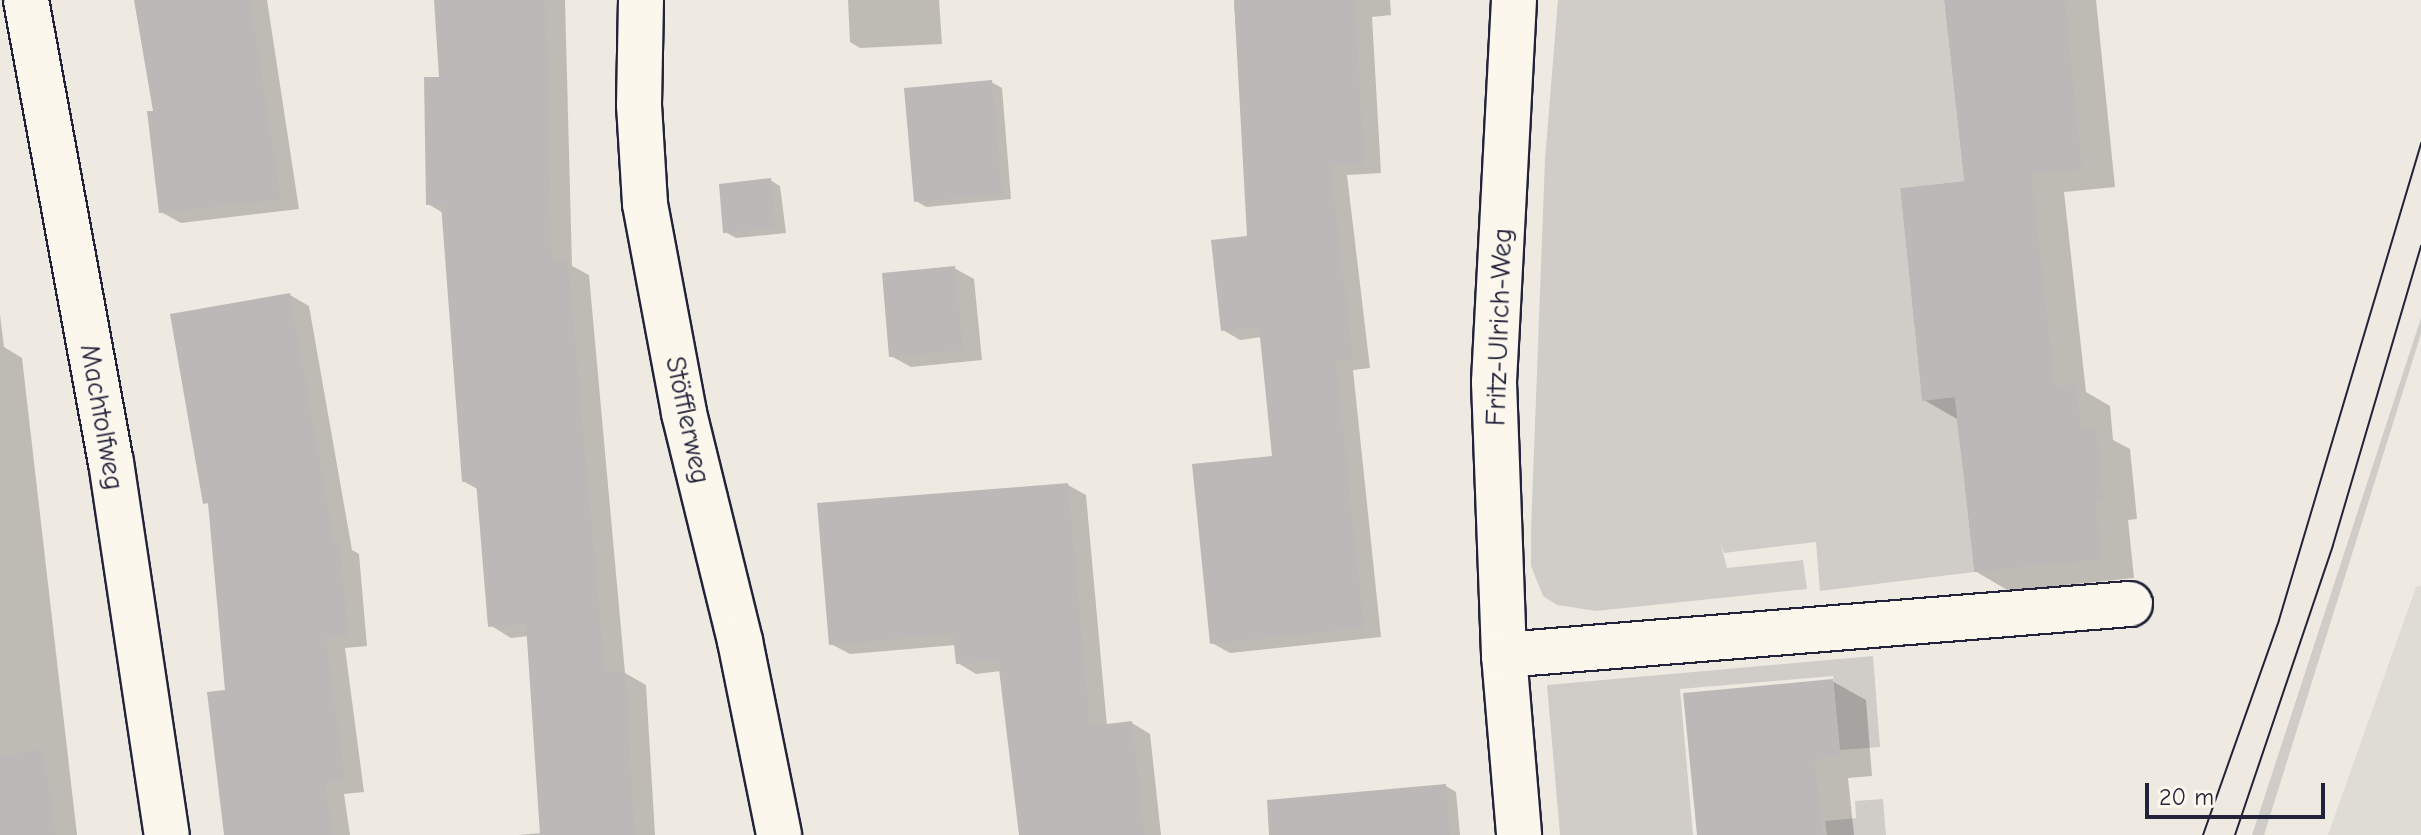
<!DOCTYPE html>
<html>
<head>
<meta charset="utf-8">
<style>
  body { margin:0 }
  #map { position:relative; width:2421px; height:835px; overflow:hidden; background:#eeeae2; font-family:"Comic Neue",sans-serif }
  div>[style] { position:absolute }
  .built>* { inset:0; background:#dfdbd5 }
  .green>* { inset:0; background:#d0cdc9 }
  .shadow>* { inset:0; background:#0003 }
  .building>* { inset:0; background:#bcb8b8 }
  .roads { filter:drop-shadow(2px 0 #22223b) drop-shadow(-2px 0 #22223b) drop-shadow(0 2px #22223b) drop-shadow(0 -2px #22223b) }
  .minor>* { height:44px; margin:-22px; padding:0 22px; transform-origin:22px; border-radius:22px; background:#fbf7ec }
  .tram>* { height:2px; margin:-1px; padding:0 1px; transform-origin:1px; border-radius:1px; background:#22223b }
  span { translate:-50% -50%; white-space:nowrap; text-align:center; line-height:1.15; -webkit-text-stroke:6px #fbf7ec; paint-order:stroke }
  .street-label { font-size:28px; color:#22223b }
  .scale { position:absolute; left:2145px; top:783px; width:180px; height:36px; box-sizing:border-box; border:4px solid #22223b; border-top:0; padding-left:10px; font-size:24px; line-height:28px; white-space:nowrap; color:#22223b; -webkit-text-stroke:6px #fbf7ec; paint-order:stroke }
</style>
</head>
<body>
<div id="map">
  <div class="built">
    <i style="clip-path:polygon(2421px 585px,2421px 835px,2328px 835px,2416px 587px)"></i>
  </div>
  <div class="green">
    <i style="clip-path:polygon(1558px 0,1944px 0,1964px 181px,1900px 188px,1922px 400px,1955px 397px,1974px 572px,1820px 591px,1816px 542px,1724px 553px,1720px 541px,1727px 568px,1803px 560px,1807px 589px,1596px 611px,1557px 605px,1543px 596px,1531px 566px,1531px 530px,1545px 159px)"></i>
    <i style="clip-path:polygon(2421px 318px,2421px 334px,2264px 835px,2252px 835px)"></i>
    <i style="clip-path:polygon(1873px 656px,1880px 747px,1840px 750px,1833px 676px,1680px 689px,1693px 835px,1560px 835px,1547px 685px)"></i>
    <i style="clip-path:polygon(1883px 799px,1886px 835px,1827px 835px,1825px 821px,1856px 818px,1855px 801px)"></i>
  </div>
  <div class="shadow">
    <i style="clip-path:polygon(136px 0,267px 0,299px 209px,181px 223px,161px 212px,156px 113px)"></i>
    <i style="clip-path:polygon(436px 0,565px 0,572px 266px,589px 275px,625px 673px,646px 685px,655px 835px,518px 835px,542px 833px,529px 636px,511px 638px,490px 625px,479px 490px,463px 481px,443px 213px,428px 204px,441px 79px)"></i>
    <i style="clip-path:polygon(848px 0,939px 0,942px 44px,860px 48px,850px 42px)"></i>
    <i style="clip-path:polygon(1234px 0,1390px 0,1391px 15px,1372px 17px,1381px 173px,1347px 175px,1370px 368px,1353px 370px,1381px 637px,1230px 653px,1212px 643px,1274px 458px,1262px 337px,1240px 340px,1223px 330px,1249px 237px)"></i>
    <i style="clip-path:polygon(1946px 0,2096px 0,2115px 187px,2064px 192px,2086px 392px,2110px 406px,2113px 440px,2130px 449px,2137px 519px,2128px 520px,2134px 578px,2009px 591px,1975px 571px,1957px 419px,1924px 400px,1967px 183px)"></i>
    <i style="clip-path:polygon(991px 82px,1002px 88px,1011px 199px,926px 207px,916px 201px)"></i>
    <i style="clip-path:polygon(770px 180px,780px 186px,786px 233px,736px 238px,725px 232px)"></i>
    <i style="clip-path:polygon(954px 268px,974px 279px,982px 360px,911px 367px,891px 356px)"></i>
    <i style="clip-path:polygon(290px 295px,309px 306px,352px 550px,359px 554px,367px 646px,345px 648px,364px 792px,344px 794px,350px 835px,228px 835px,227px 692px,211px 505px,205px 502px)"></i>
    <i style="clip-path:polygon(0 315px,4px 347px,22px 358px,77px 835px,0 835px)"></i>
    <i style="clip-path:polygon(1068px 485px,1086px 495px,1107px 726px,1132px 723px,1150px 734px,1161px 835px,1020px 835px,1001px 671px,976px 674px,958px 663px,956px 645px,850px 654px,831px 644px)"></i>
    <i style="clip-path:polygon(1832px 681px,1866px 700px,1872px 776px,1848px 778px,1854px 835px,1699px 835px)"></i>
    <i style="clip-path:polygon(1446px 786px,1456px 792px,1460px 835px,1342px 835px)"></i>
  </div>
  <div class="building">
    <i style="clip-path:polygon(134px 0,250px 0,281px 199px,159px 213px,147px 111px,153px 111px)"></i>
    <i style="clip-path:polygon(434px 0,545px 0,552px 262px,568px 261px,605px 672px,625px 671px,635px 835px,540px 835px,526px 624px,488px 627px,476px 481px,462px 482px,441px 204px,426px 205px,424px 77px,439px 77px)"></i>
    <i style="clip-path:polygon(1234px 0,1355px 0,1364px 164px,1331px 166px,1353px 359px,1336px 361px,1364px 628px,1210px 644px,1192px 464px,1272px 456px,1259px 327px,1221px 331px,1211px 240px,1247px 236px)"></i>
    <i style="clip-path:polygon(1944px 0,2065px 0,2082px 169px,2031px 174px,2055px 387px,2076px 384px,2081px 430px,2096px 428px,2104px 500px,2095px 501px,2101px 559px,1974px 572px,1955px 397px,1922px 401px,1900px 188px,1964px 181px)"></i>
    <i style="clip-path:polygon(992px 80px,1002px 194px,914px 202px,904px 88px)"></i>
    <i style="clip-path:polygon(771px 178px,776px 228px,723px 233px,719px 184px)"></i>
    <i style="clip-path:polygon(955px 266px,963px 350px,889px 357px,882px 273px)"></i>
    <i style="clip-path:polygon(290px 293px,334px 541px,340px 541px,348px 636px,326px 638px,345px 781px,325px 783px,333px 835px,224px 835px,207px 692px,225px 690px,208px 503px,203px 504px,170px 314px)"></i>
    <i style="clip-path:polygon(1068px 483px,1090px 726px,1132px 721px,1145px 835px,1019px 835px,998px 661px,956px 664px,953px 634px,829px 645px,817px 503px)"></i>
    <i style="clip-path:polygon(1833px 679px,1840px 757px,1815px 760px,1823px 835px,1697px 835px,1683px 693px)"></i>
    <i style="clip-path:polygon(43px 749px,56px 835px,0 835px,0 756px)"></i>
    <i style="clip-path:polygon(1446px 784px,1450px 835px,1269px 835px,1267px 800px)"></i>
  </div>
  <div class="roads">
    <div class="minor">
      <i style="left:26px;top:0;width:470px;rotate:79.6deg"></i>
      <i style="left:111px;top:462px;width:377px;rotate:81.5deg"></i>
      <i style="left:641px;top:0;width:105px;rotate:91.1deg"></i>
      <i style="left:639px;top:105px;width:99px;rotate:86.5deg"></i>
      <i style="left:645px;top:204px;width:213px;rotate:79.4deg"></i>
      <i style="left:684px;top:413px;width:235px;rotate:76.2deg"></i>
      <i style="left:740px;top:641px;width:198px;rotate:78.6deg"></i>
      <i style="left:1514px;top:0;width:383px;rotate:93deg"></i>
      <i style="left:1494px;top:382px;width:273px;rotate:87.9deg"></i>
      <i style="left:1504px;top:655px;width:181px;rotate:85.2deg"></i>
      <i style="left:1504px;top:655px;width:628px;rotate:-4.66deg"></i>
    </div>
  </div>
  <div class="tram">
    <i style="left:2203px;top:835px;width:228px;rotate:-70.5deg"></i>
    <i style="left:2279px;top:620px;width:498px;rotate:-73.4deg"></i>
    <i style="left:2235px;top:835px;width:306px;rotate:-71.3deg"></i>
    <i style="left:2333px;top:545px;width:312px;rotate:-73.6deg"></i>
  </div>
  <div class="street-label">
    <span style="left:1499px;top:327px;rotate:-88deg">Fritz-Ulrich-Weg</span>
    <span style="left:102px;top:417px;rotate:80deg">Machtolfweg</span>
    <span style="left:688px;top:420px;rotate:78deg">Stöfflerweg</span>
  </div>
  <div class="scale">20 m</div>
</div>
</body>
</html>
